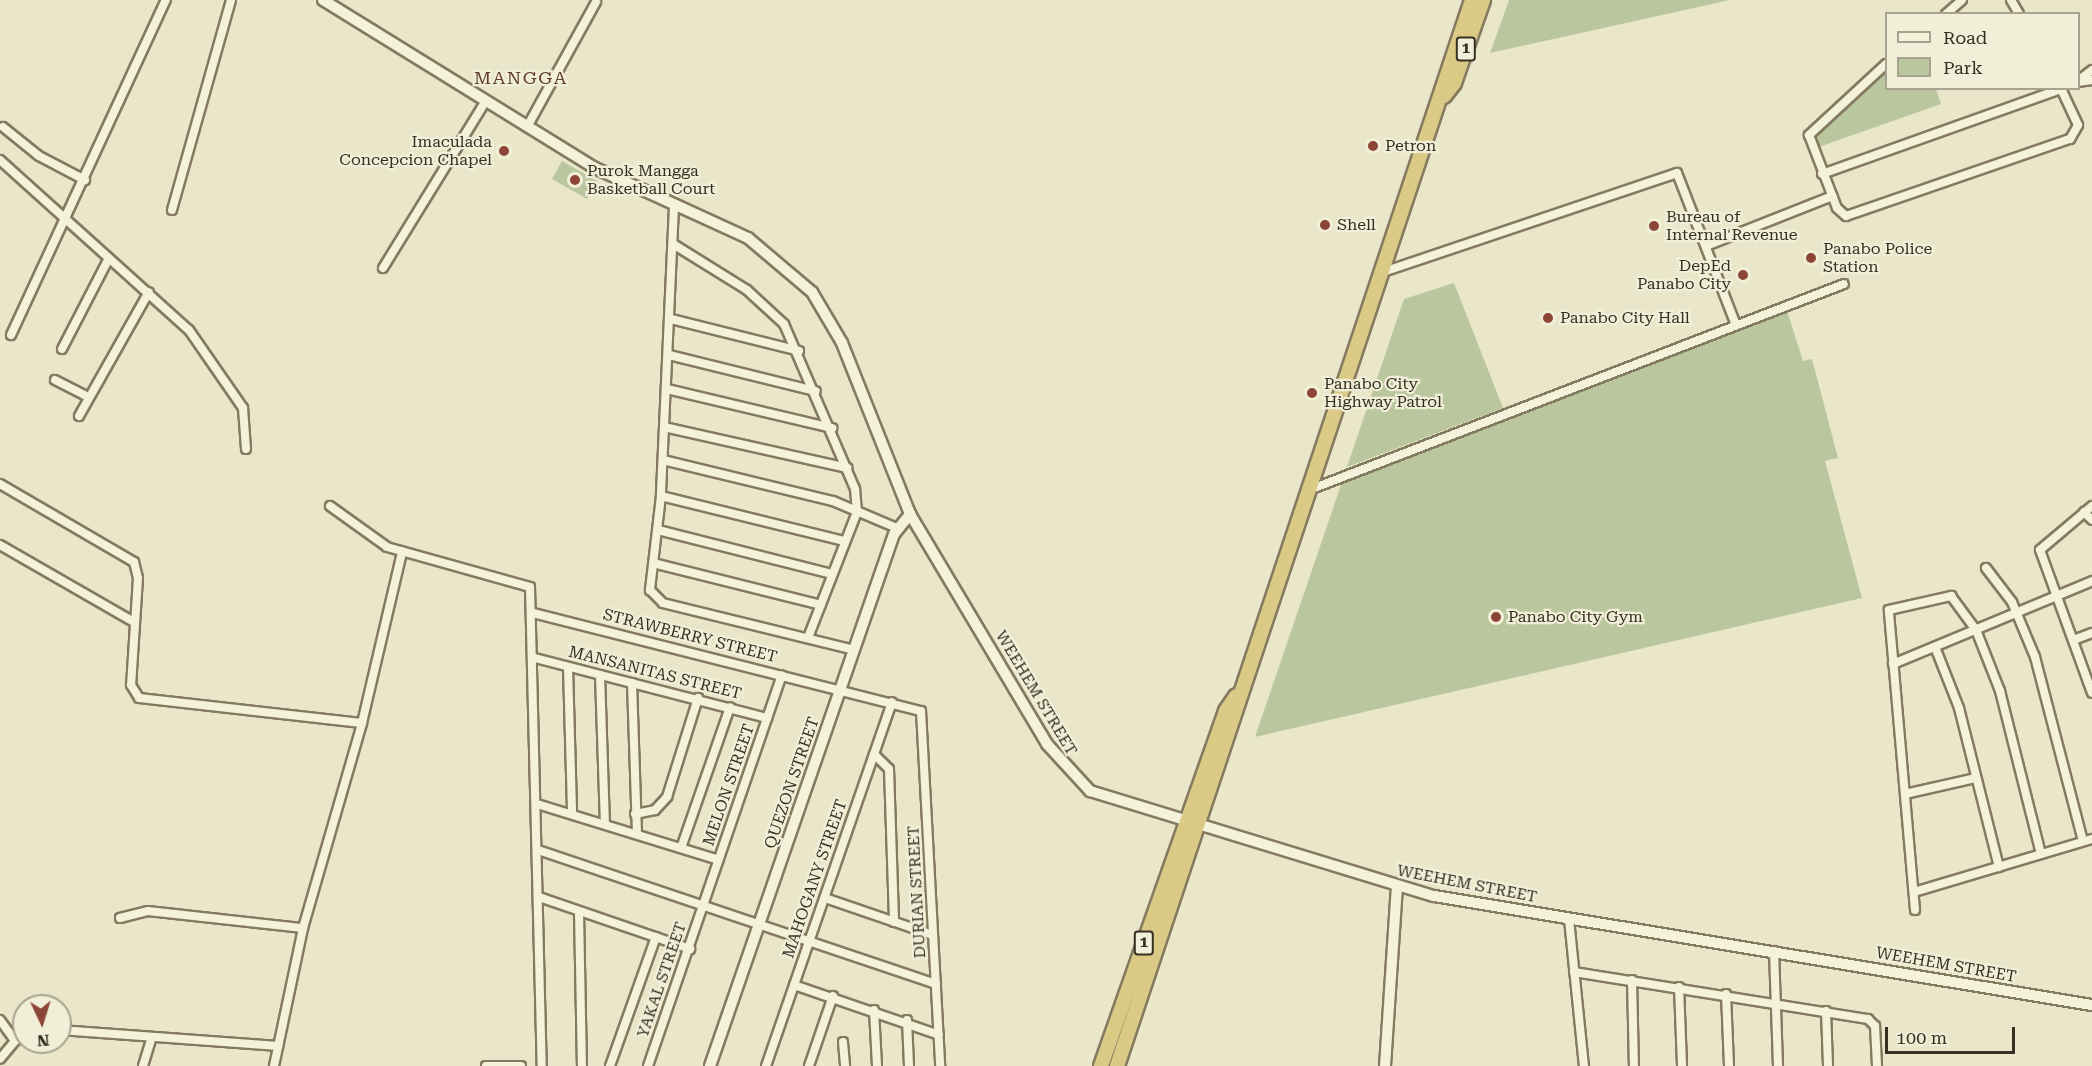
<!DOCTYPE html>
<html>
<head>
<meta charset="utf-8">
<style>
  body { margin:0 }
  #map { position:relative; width:2092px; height:1066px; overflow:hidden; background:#eae6c9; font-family:"Roboto Serif",serif }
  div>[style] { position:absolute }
  .green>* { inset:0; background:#bac79e }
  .roads { filter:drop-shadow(2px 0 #847a60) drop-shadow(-2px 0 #847a60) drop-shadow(0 2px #847a60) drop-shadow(0 -2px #847a60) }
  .minor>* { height:8px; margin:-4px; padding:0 4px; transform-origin:4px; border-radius:4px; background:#f5f2dc }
  .tertiary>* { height:10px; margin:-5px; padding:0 5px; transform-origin:5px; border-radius:5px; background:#f5f2dc }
  .trunk>* { height:14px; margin:-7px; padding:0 7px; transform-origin:7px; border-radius:7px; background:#dbca86 }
  .dots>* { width:16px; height:16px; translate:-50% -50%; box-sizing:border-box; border:3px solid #f2efd8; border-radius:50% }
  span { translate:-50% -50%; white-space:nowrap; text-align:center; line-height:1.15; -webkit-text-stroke:4.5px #f2efd8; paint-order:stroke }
  .shield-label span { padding:2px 4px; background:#f2efd8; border:2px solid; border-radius:4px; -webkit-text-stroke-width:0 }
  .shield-label { font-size:15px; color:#363022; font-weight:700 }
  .poi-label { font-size:16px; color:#363022 }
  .right { translate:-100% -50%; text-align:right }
  .left { translate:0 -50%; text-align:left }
  .street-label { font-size:16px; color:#363022 }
  .neighbourhood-label { font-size:18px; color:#5e3c26; letter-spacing:1.5px }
  .legend { position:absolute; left:1885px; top:12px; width:195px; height:78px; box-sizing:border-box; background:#f2efd8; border:2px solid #a7a38f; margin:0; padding:8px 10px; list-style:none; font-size:18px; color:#363022 }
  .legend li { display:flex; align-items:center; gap:12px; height:30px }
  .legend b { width:30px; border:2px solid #a7a38f }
  .north { position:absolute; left:12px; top:994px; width:60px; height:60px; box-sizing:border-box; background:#f2efd8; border:2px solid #a7a38f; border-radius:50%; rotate:176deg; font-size:16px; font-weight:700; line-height:24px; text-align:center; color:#363022 }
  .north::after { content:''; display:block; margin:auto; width:21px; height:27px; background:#8c4637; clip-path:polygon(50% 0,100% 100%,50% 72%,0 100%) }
  .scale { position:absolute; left:1885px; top:1027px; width:130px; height:27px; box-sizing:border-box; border:3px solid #363022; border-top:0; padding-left:8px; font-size:18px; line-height:21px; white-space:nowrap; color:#363022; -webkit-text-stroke:4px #f2efd8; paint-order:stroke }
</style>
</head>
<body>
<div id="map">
  <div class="green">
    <i style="clip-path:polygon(1509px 0,1730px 0,1490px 53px)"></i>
    <i style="clip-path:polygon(1886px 71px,1886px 88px,1936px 89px,1941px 104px,1816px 148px,1818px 127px)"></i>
    <i style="clip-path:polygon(562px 161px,597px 181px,587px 199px,552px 179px)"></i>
    <i style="clip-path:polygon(1454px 283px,1503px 408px,1347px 467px,1404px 299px)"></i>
    <i style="clip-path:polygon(1787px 311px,1803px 361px,1812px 359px,1838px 458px,1825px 461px,1862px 598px,1255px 737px,1342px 482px)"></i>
  </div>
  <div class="roads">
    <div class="minor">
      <i style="left:2011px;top:0;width:16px;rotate:60deg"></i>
      <i style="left:1946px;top:14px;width:21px;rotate:-41deg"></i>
      <i style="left:1886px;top:64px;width:105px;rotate:137.3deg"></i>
      <i style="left:1809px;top:135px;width:78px;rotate:69deg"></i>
      <i style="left:1837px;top:208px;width:12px;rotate:42deg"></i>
      <i style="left:1846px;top:216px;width:237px;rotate:-19deg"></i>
      <i style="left:2070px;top:139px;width:16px;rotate:-60deg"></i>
      <i style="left:2078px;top:125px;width:40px;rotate:-115deg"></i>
      <i style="left:2078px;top:81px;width:18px;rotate:-38deg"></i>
      <i style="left:2078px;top:82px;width:14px;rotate:-8deg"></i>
      <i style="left:3px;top:127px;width:46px;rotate:38.9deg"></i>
      <i style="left:39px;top:156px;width:52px;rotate:27.6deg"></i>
      <i style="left:527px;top:127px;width:143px;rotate:-61.1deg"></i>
      <i style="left:0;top:160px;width:254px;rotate:42deg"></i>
      <i style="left:189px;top:330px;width:95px;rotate:55.3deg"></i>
      <i style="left:243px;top:408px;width:41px;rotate:85.8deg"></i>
      <i style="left:1822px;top:174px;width:256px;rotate:-19.6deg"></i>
      <i style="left:674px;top:206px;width:290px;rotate:92.6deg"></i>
      <i style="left:661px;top:496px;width:95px;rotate:96.7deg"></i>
      <i style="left:650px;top:590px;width:18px;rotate:45deg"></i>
      <i style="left:663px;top:603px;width:197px;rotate:13.8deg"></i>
      <i style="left:172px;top:210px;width:218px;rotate:-74.3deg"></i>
      <i style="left:673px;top:244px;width:87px;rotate:31.9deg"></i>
      <i style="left:747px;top:290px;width:50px;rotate:42.6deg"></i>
      <i style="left:784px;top:324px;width:180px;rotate:66.7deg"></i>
      <i style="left:855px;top:489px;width:23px;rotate:85deg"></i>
      <i style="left:857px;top:512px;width:135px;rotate:111.3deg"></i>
      <i style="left:1706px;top:246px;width:136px;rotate:-21.6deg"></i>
      <i style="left:383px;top:268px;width:195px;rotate:-58.4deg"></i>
      <i style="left:1383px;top:272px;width:310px;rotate:-18.6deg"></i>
      <i style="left:1677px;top:173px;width:163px;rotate:68.8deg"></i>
      <i style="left:671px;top:319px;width:132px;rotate:14deg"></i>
      <i style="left:11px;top:335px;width:369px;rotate:-65.2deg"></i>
      <i style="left:62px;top:349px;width:102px;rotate:-62.7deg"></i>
      <i style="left:669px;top:355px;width:151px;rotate:13.8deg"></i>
      <i style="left:55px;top:380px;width:38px;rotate:27deg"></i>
      <i style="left:667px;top:389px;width:170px;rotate:13.3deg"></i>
      <i style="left:79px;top:416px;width:142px;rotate:-60.6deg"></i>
      <i style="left:664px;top:427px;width:188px;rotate:12.6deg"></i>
      <i style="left:663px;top:460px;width:175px;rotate:13.6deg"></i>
      <i style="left:833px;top:501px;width:69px;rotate:22.9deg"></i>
      <i style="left:0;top:484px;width:155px;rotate:30.2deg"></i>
      <i style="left:134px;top:562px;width:16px;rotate:76deg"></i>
      <i style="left:138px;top:578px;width:107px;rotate:93.7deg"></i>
      <i style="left:131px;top:685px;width:15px;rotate:58deg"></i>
      <i style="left:139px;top:698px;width:224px;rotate:6.4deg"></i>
      <i style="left:1309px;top:490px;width:573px;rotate:-21.06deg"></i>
      <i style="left:661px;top:496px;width:188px;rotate:13.8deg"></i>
      <i style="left:330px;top:506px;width:70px;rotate:35.7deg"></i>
      <i style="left:387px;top:547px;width:148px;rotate:15.6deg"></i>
      <i style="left:530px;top:587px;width:479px;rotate:88.6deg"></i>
      <i style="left:2092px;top:506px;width:68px;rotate:139.8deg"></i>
      <i style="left:2040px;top:550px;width:152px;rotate:70deg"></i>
      <i style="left:2084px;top:512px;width:11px;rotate:45deg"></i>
      <i style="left:658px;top:530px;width:179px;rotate:14.2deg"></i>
      <i style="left:0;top:545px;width:152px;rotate:29.9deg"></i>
      <i style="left:653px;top:563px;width:173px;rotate:14deg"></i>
      <i style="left:1986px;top:568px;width:43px;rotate:52.6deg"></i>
      <i style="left:2012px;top:602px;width:60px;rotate:67.3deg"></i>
      <i style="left:2035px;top:657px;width:190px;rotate:75.4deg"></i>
      <i style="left:533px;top:613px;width:400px;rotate:14.2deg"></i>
      <i style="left:921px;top:711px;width:356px;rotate:86.9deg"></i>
      <i style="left:2076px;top:639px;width:17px;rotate:-21deg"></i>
      <i style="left:1935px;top:647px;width:66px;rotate:68.5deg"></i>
      <i style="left:1959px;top:708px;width:164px;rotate:75.9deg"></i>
      <i style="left:535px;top:658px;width:240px;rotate:14.5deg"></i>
      <i style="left:1893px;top:664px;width:216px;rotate:-22.6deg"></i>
      <i style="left:568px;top:667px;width:145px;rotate:88.4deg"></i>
      <i style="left:600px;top:675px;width:148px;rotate:88.1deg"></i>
      <i style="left:632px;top:683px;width:149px;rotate:88.1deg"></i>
      <i style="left:874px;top:754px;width:21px;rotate:45deg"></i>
      <i style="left:889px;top:769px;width:153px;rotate:88.1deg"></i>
      <i style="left:1905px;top:794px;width:73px;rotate:-12.7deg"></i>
      <i style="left:537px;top:804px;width:190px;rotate:17.1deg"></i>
      <i style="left:635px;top:814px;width:20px;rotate:-11deg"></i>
      <i style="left:655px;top:810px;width:18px;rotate:-47deg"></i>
      <i style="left:667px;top:797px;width:104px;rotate:-72.6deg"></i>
      <i style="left:681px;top:848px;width:149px;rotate:-70.8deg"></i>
      <i style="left:538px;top:850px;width:420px;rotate:18.6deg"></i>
      <i style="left:1914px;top:892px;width:186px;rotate:-16.6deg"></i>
      <i style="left:539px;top:897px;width:160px;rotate:19deg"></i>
      <i style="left:825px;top:898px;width:114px;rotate:18.9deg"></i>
      <i style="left:1915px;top:910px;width:301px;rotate:-95deg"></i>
      <i style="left:1889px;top:610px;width:64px;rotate:-12.7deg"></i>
      <i style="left:1951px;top:596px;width:42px;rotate:53.7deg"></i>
      <i style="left:1976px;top:630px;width:66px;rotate:68.5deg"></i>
      <i style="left:2000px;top:691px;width:168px;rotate:75.9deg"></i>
      <i style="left:579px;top:912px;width:154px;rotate:88.9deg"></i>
      <i style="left:120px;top:918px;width:29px;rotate:-14deg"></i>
      <i style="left:148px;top:911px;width:156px;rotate:6.3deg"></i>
      <i style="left:1569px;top:919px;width:148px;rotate:84.2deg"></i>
      <i style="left:1774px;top:951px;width:115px;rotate:88deg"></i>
      <i style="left:1574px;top:972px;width:298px;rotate:9.1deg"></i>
      <i style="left:1868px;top:1019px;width:10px;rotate:45deg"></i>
      <i style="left:1875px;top:1026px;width:40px;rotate:87.1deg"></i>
      <i style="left:1632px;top:980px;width:86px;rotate:88.7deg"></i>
      <i style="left:794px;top:985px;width:153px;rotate:19deg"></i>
      <i style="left:1679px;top:987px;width:79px;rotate:87.8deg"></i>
      <i style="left:1726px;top:994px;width:72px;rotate:87.6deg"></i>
      <i style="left:874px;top:1010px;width:56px;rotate:86.9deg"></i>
      <i style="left:1826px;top:1011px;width:55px;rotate:87.9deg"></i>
      <i style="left:0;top:1020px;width:26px;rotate:54deg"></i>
      <i style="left:15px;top:1041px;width:23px;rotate:130deg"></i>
      <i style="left:907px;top:1020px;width:46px;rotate:87.5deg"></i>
      <i style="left:60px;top:1030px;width:219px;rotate:4.2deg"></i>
      <i style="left:843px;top:1042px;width:24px;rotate:85deg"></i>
      <i style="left:143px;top:1066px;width:27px;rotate:-73deg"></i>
      <i style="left:274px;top:1066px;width:141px;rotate:-78.1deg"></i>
      <i style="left:303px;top:928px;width:213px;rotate:-73.9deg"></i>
      <i style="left:362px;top:723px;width:176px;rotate:-76.8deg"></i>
      <i style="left:486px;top:1066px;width:35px"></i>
      <i style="left:610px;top:1066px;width:137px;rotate:-70.4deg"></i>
      <i style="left:648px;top:1066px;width:413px;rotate:-71.1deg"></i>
      <i style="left:766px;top:1066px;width:385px;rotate:-70.9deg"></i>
      <i style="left:809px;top:1066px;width:74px;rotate:-71.1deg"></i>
    </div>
    <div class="tertiary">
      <i style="left:323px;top:0;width:320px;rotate:31.7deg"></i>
      <i style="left:595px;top:168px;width:168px;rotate:24.6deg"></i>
      <i style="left:748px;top:238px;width:84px;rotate:40.2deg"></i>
      <i style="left:812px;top:292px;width:59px;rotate:59.5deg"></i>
      <i style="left:842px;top:343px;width:184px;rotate:68.3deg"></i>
      <i style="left:910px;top:514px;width:268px;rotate:59.2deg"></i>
      <i style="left:1047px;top:744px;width:64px;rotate:47.5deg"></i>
      <i style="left:1090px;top:791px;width:360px;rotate:17deg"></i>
      <i style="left:1434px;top:896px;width:667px;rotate:9.41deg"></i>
      <i style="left:710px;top:1066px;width:563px;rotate:-70.92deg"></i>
      <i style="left:894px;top:534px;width:26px;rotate:-51deg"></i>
      <i style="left:1385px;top:1066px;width:179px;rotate:-86.2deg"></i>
    </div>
    <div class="trunk">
      <i style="left:1444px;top:96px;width:16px;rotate:-52deg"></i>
      <i style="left:1454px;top:83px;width:88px;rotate:-70.7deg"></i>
      <i style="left:1101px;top:1066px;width:376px;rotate:-70.6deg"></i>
      <i style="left:1226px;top:711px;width:18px;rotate:-56deg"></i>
      <i style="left:1117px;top:1066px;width:1124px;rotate:-71.58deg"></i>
    </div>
  </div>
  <div class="dots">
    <i style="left:1373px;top:146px;background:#8c4637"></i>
    <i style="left:504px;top:151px;background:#8c4637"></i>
    <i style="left:575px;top:180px;background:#8c4637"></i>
    <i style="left:1325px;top:225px;background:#8c4637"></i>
    <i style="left:1654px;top:226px;background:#8c4637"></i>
    <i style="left:1811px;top:258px;background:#8c4637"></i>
    <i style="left:1743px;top:275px;background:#8c4637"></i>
    <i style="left:1548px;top:318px;background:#8c4637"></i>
    <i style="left:1312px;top:393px;background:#8c4637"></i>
    <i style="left:1496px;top:617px;background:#8c4637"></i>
  </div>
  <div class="shield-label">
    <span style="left:1466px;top:49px">1</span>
    <span style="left:1144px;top:943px">1</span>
  </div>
  <div class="poi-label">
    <span class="right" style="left:492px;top:151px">Imaculada<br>Concepcion Chapel</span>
    <span class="left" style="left:1385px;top:146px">Petron</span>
    <span class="left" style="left:587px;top:180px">Purok Mangga<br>Basketball Court</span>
    <span class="left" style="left:1666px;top:226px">Bureau of<br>Internal Revenue</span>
    <span class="left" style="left:1337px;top:225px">Shell</span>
    <span class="left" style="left:1823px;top:258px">Panabo Police<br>Station</span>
    <span class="right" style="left:1731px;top:275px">DepEd<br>Panabo City</span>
    <span class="left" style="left:1560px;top:318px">Panabo City Hall</span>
    <span class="left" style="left:1324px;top:393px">Panabo City<br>Highway Patrol</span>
    <span class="left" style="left:1508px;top:617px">Panabo City Gym</span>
  </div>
  <div class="street-label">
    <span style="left:690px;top:636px;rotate:14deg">STRAWBERRY STREET</span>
    <span style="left:655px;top:673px;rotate:14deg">MANSANITAS STREET</span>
    <span style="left:1036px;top:693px;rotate:59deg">WEEHEM STREET</span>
    <span style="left:792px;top:783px;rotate:-71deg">QUEZON STREET</span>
    <span style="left:729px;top:785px;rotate:-71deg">MELON STREET</span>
    <span style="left:815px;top:879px;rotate:-71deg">MAHOGANY STREET</span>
    <span style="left:1467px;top:884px;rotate:11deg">WEEHEM STREET</span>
    <span style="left:917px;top:892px;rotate:-93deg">DURIAN STREET</span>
    <span style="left:1946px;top:965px;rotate:10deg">WEEHEM STREET</span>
    <span style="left:662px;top:980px;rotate:-71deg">YAKAL STREET</span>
  </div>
  <div class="neighbourhood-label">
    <span style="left:521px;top:78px">MANGGA</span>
  </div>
  <ul class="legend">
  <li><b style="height:8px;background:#f5f2dc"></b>Road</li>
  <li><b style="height:16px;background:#bac79e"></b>Park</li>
  </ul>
  <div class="north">N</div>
  <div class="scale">100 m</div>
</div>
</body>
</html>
